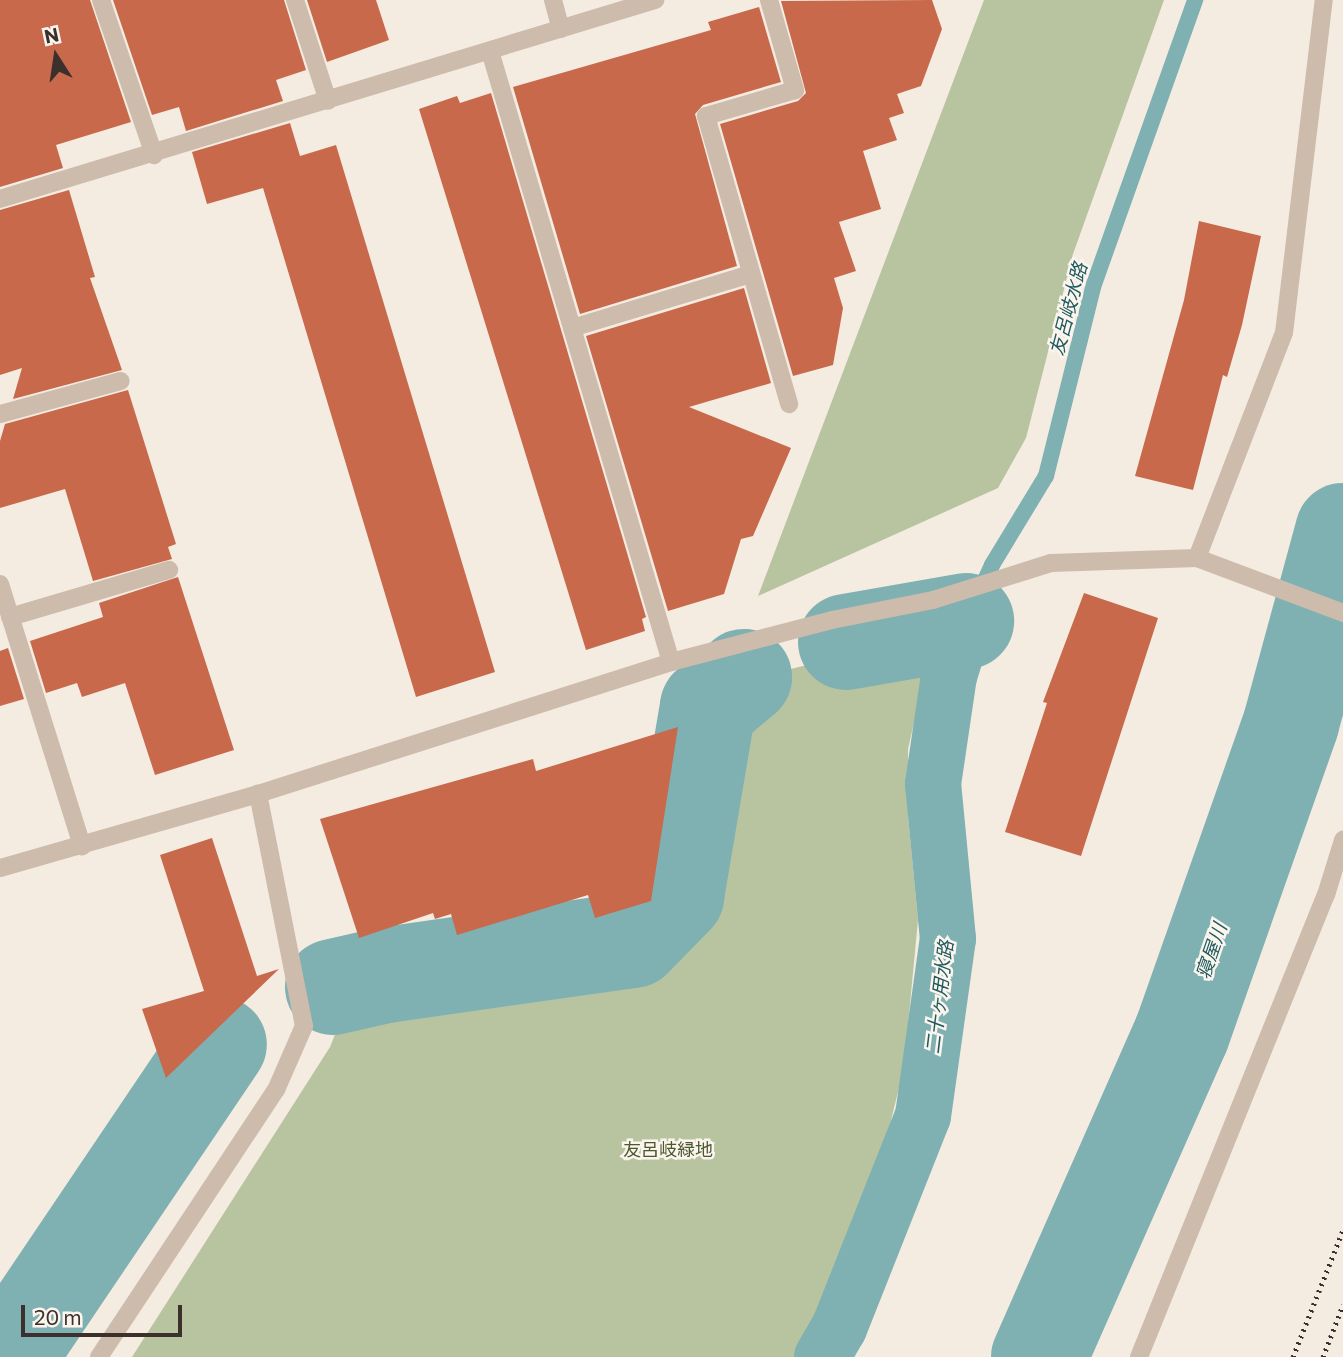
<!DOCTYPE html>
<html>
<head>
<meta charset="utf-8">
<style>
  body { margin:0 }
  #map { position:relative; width:1343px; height:1357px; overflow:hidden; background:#f4ebe1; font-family:Commissioner,"Noto Sans JP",sans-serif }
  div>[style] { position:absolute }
  .green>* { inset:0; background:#b8c4a0 }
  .stream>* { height:16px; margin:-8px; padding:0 8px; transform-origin:8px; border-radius:8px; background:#7fb0b2 }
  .canal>* { height:56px; margin:-28px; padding:0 28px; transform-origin:28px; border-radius:28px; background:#7fb0b2 }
  .river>* { height:96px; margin:-48px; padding:0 48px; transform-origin:48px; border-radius:48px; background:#7fb0b2 }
  .building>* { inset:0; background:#c8694b }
  .service>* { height:18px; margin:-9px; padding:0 9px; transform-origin:9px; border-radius:9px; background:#cdbbac }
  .minor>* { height:18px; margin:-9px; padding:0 9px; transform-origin:9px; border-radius:9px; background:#cdbbac }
  .tertiary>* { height:18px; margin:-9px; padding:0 9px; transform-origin:9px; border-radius:9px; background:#cdbbac }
  .rail>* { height:5px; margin-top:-2.5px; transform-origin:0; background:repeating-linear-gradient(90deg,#3b302b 0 2px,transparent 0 7px) }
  span { translate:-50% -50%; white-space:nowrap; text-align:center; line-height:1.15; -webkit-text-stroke:5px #fbf5ee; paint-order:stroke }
  .park-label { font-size:18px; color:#4a5a2e }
  .water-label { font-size:19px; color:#1f5a5e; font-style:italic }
  .north { position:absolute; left:21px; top:21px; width:70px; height:70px; -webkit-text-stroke:5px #fbf5ee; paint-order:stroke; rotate:348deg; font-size:19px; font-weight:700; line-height:28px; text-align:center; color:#3b302b }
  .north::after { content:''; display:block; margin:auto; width:24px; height:32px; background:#3b302b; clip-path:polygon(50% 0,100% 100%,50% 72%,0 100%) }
  .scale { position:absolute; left:21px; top:1305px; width:161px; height:32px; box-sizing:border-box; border:4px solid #3b302b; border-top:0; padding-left:9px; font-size:21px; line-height:24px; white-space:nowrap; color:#3b302b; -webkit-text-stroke:5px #fbf5ee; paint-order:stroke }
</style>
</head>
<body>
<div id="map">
  <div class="green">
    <i style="clip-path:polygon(984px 0,1164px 0,1073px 254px,1026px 438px,998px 488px,758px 596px)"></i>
    <i style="clip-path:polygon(934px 634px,908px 749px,908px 815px,918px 920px,904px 1067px,868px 1215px,800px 1357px,132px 1357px,330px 1047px,336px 1032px,335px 994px,342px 987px,635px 944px,680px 900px,713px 708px,746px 680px)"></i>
  </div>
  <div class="stream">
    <i style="left:966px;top:621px;width:62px;rotate:-65.1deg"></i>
    <i style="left:992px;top:565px;width:104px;rotate:-58.8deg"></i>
    <i style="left:1046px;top:476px;width:195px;rotate:-76deg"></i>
    <i style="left:1093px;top:287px;width:305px;rotate:-70.4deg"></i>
  </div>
  <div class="canal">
    <i style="left:822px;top:1357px;width:34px;rotate:-60deg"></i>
    <i style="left:839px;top:1328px;width:228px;rotate:-68.4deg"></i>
    <i style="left:923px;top:1116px;width:179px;rotate:-82deg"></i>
    <i style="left:948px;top:939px;width:156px;rotate:-95.5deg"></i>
    <i style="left:933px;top:784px;width:109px;rotate:-81.6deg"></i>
    <i style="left:949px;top:676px;width:58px;rotate:-72.8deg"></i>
  </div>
  <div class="river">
    <i style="left:846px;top:642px;width:122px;rotate:-9.9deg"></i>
    <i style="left:333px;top:987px;width:54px;rotate:-12.8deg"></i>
    <i style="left:386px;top:975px;width:249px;rotate:-8.1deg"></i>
    <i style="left:633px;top:940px;width:62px;rotate:-45.7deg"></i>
    <i style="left:676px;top:896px;width:192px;rotate:-80.4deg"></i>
    <i style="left:708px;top:707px;width:47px;rotate:-39.8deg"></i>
    <i style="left:8px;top:1357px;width:377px;rotate:-56deg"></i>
    <i style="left:1039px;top:1357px;width:354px;rotate:-66.2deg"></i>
    <i style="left:1182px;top:1033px;width:329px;rotate:-70.6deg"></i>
    <i style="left:1291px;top:723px;width:199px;rotate:-74.8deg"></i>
  </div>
  <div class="building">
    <i style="clip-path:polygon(0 0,90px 0,131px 122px,56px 145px,63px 168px,0 187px)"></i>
    <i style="clip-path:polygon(113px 0,284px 0,306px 70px,276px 80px,283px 101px,186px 131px,179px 107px,152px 115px)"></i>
    <i style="clip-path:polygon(307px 0,376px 0,389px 40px,327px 62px)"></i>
    <i style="clip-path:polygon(932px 0,942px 29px,921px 86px,897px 94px,904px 113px,889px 118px,897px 140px,863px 151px,881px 209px,839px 222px,856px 271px,834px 278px,843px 308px,833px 365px,793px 376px,720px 124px,798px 101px,806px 93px,781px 1px)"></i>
    <i style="clip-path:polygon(759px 7px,781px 82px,703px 105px,695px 114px,737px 266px,580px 314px,513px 87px,711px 30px,708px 22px)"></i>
    <i style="clip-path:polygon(491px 93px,646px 617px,642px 619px,645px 631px,586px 650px,419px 109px,457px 96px,460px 103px)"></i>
    <i style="clip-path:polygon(290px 123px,300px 156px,336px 145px,495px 672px,416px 697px,263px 188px,207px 204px,192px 152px)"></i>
    <i style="clip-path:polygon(69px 190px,95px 277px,90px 278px,122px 370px,13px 399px,22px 368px,0 375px,0 210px)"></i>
    <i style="clip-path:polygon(1199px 221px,1261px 236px,1242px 325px,1227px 377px,1223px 375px,1193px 490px,1135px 476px,1184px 300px)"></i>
    <i style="clip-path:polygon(744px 288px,771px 383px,689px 407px,791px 448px,753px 536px,741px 539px,724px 594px,668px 611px,586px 336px)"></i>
    <i style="clip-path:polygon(128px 390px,176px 544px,168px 547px,172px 559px,93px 581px,65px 489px,0 508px,0 441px,5px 424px)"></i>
    <i style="clip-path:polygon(178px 577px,234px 750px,155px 775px,125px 683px,82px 697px,77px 683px,46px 693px,30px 641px,103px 617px,99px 603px)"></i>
    <i style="clip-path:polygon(1084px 593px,1158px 618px,1081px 856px,1005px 832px,1047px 703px,1043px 702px)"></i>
    <i style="clip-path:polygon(8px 648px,24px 699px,0 706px,0 651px)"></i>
    <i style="clip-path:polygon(678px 727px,651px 901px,595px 918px,588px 895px,457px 935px,451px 914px,435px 919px,433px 913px,359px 938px,320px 819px,533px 759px,536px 771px)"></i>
    <i style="clip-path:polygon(212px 838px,257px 976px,279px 969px,166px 1078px,142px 1009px,204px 991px,160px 855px)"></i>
  </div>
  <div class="service">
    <i style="left:295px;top:0;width:106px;rotate:71.9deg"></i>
    <i style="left:769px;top:0;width:94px;rotate:73.9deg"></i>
    <i style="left:795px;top:90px;width:93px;rotate:163.7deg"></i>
    <i style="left:706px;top:116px;width:300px;rotate:73.9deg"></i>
    <i style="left:572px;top:328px;width:187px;rotate:-16.8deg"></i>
    <i style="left:0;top:414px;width:125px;rotate:-15.3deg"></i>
    <i style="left:10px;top:617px;width:166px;rotate:-16.5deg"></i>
  </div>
  <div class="minor">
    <i style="left:101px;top:0;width:164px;rotate:71.1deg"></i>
    <i style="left:553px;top:0;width:30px;rotate:75deg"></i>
    <i style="left:490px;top:51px;width:637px;rotate:73.5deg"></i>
    <i style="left:0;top:199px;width:685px;rotate:-16.9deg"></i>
    <i style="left:1197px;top:558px;width:241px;rotate:-68.9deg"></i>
    <i style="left:1284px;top:333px;width:335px;rotate:-83.2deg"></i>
    <i style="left:0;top:584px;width:275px;rotate:72.6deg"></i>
  </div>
  <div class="tertiary">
    <i style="left:0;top:868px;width:268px;rotate:-16deg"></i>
    <i style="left:99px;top:1357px;width:320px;rotate:-56.5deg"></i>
    <i style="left:276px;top:1090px;width:70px;rotate:-66.4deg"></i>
    <i style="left:304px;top:1026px;width:237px;rotate:-101.2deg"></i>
    <i style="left:258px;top:794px;width:434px;rotate:-17.7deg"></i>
    <i style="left:671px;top:662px;width:166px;rotate:-14.6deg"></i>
    <i style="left:832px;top:620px;width:103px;rotate:-11.2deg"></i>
    <i style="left:933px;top:600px;width:124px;rotate:-17.4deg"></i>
    <i style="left:1051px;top:563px;width:146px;rotate:-2deg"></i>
    <i style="left:1197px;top:558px;width:156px;rotate:20.6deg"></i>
    <i style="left:1139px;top:1357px;width:498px;rotate:-68deg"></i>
    <i style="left:1326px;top:895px;width:58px;rotate:-72.8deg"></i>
  </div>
  <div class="rail">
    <i style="left:1293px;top:1357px;width:136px;rotate:-68.5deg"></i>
    <i style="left:1323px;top:1357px;width:56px;rotate:-69deg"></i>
  </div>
  <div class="park-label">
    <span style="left:668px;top:1149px">友呂岐緑地</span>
  </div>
  <div class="water-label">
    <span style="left:1068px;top:309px;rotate:-75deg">友呂岐水路</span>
    <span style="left:1211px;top:951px;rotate:-71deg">寝屋川</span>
    <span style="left:939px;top:997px;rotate:-83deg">二十ヶ用水路</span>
  </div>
  <div class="north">N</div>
  <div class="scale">20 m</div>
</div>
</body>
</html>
